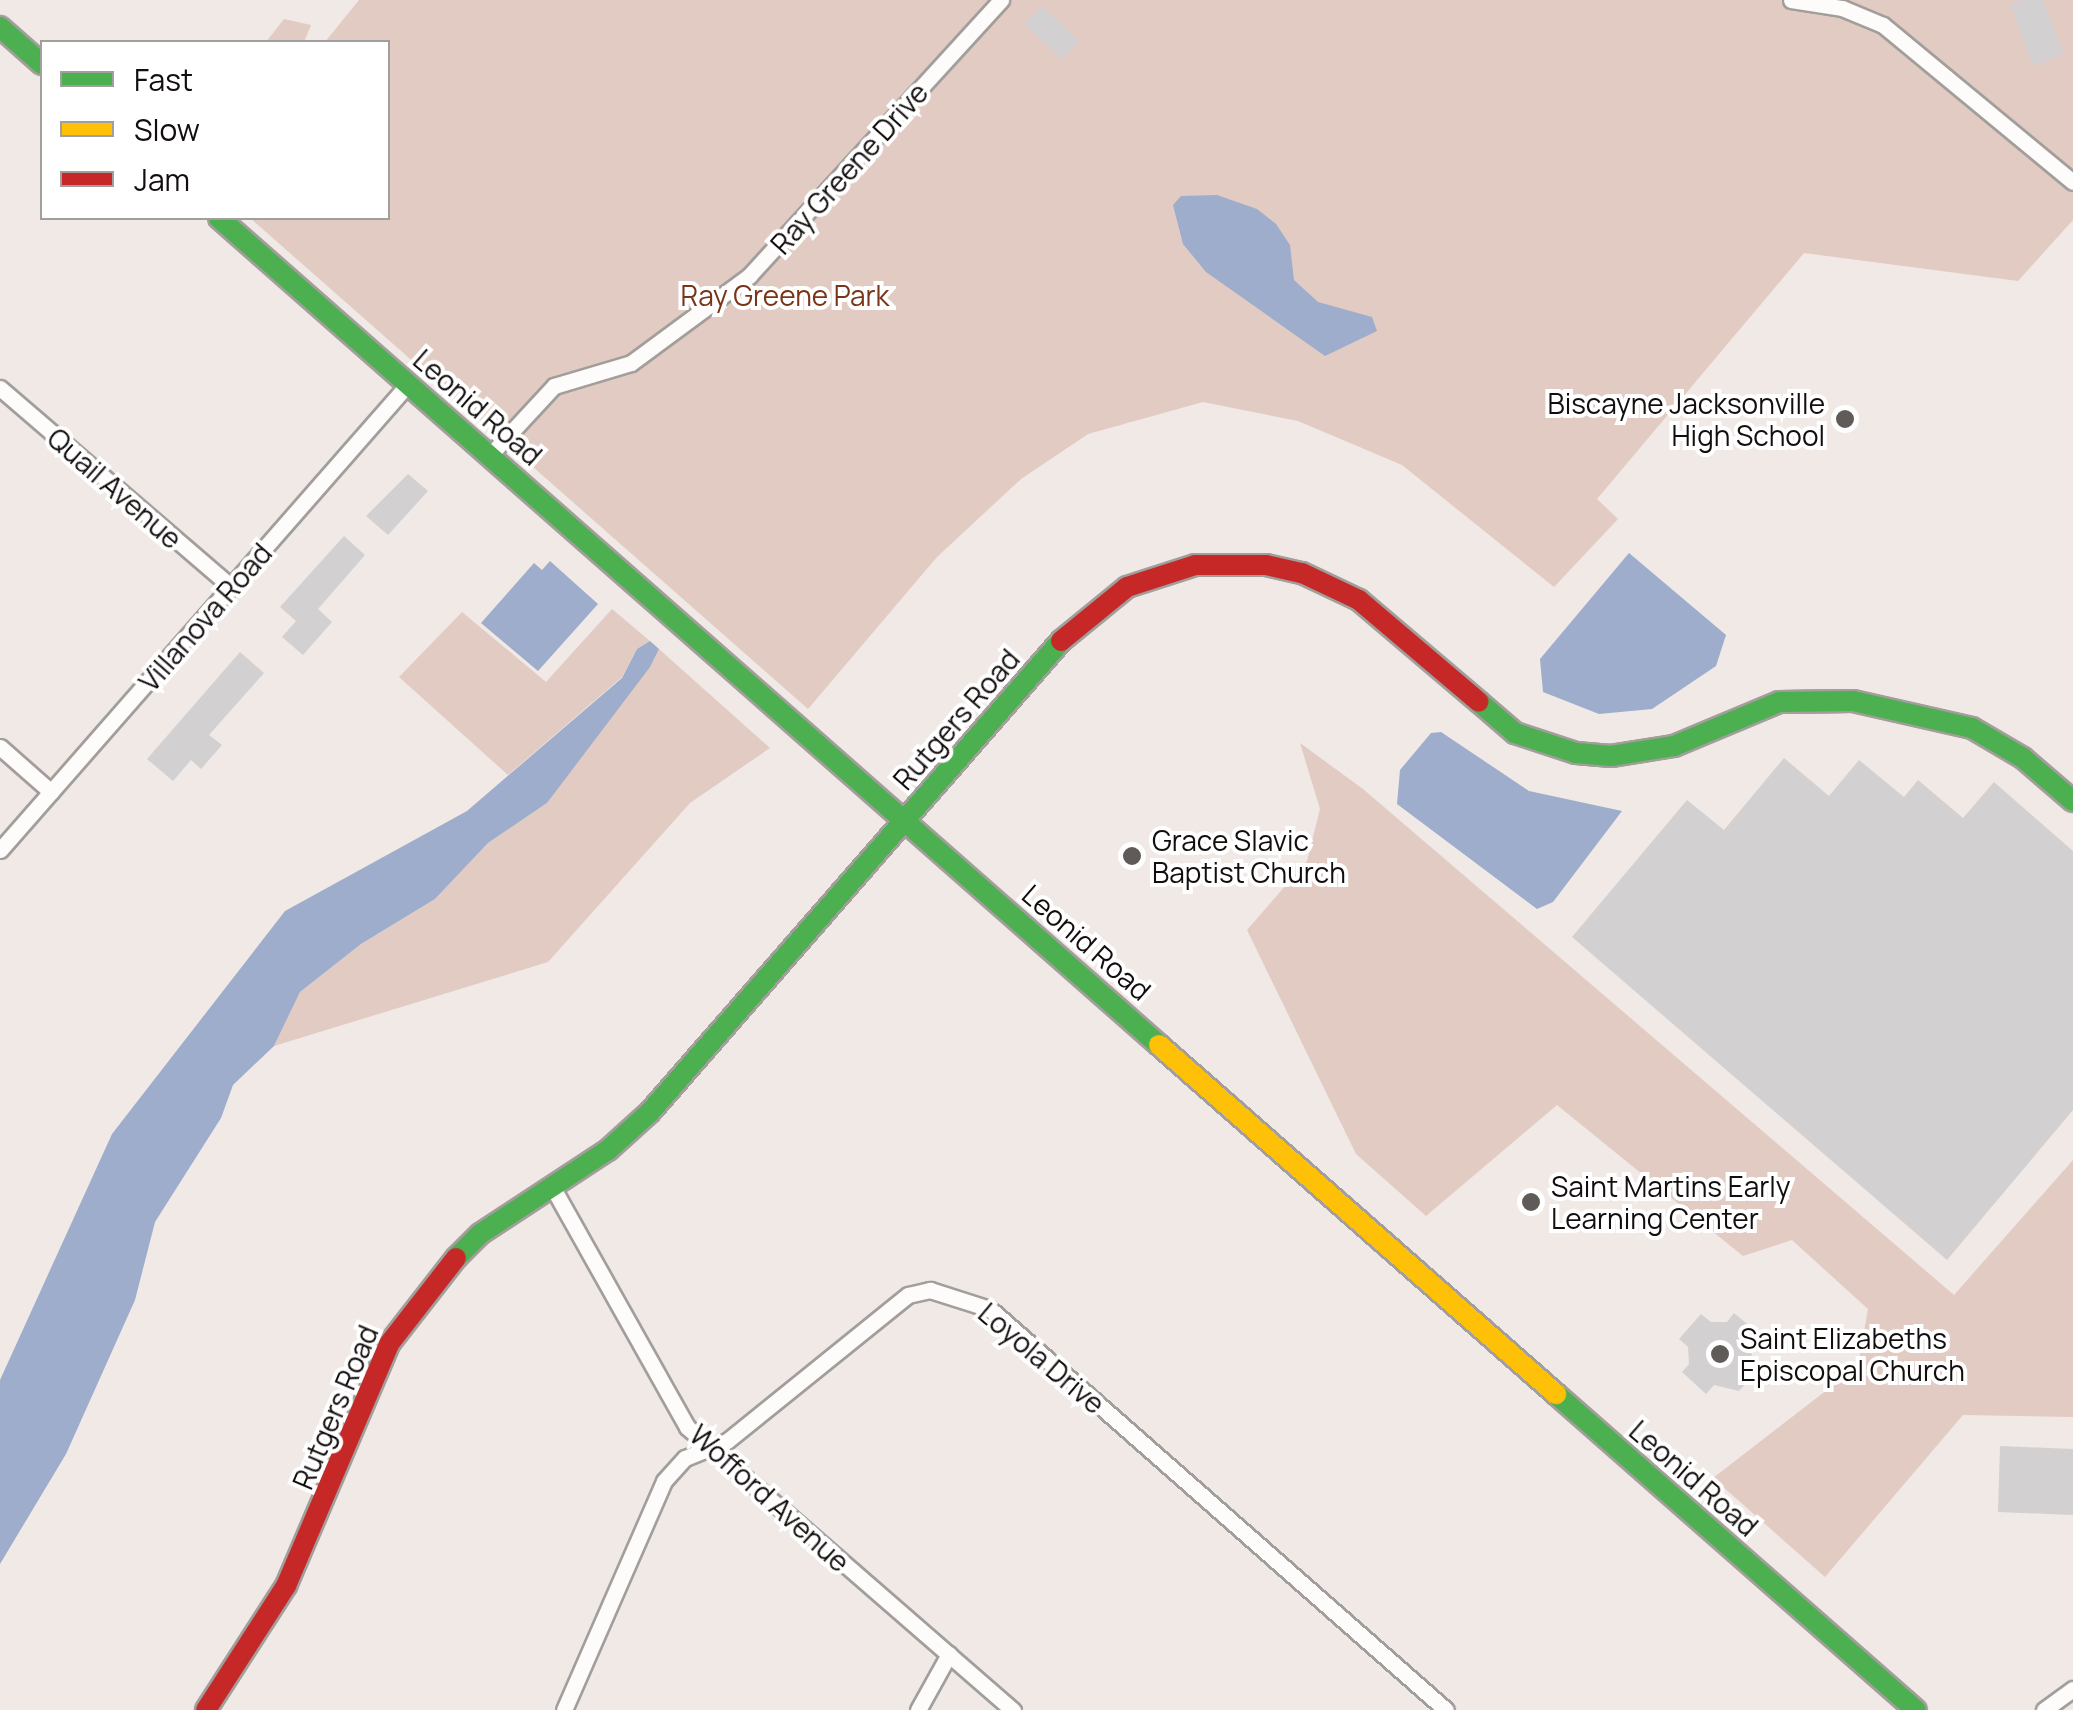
<!DOCTYPE html>
<html>
<head>
<meta charset="utf-8">
<style>
  body { margin:0 }
  #map { position:relative; width:2073px; height:1710px; overflow:hidden; background:#f0e9e6; font-family:Manrope,sans-serif }
  div>[style] { position:absolute }
  .green>* { inset:0; background:#e1cbc3 }
  .water>* { inset:0; background:#9dadcb }
  .building>* { inset:0; background:#d3d0d1 }
  .roads { filter:drop-shadow(2px 0 #a29e9b) drop-shadow(-2px 0 #a29e9b) drop-shadow(0 2px #a29e9b) drop-shadow(0 -2px #a29e9b) }
  .street>* { height:15px; margin:-7.5px; padding:0 7.5px; transform-origin:7.5px; border-radius:7.5px; background:#fdfcfb }
  .fast>* { height:20px; margin:-10px; padding:0 10px; transform-origin:10px; border-radius:10px; background:#4caf50 }
  .slow>* { height:20px; margin:-10px; padding:0 10px; transform-origin:10px; border-radius:10px; background:#ffc107 }
  .jam>* { height:20px; margin:-10px; padding:0 10px; transform-origin:10px; border-radius:10px; background:#c62828 }
  .dots>* { width:28px; height:28px; translate:-50% -50%; box-sizing:border-box; border:5px solid #fff; border-radius:50% }
  span { translate:-50% -50%; white-space:nowrap; text-align:center; line-height:1.15; -webkit-text-stroke:8px #fff; paint-order:stroke }
  .street-label { font-size:28px; color:#120e0d }
  .park-label { font-size:28px; color:#783517 }
  .poi-label { font-size:28px; color:#120e0d }
  .right { translate:-100% -50%; text-align:right }
  .left { translate:0 -50%; text-align:left }
  .legend { position:absolute; left:40px; top:40px; width:350px; height:180px; box-sizing:border-box; background:#fff; border:2px solid #a09f9e; margin:0; padding:12px 18px; list-style:none; font-size:30px; color:#120e0d }
  .legend li { display:flex; align-items:center; gap:20px; height:50px }
  .legend b { width:50px; border:2px solid #a09f9e }
</style>
</head>
<body>
<div id="map">
  <div class="green">
    <i style="clip-path:polygon(359px 0,2073px 0,2073px 220px,2018px 281px,1804px 253px,1597px 499px,1618px 519px,1554px 587px,1402px 465px,1298px 421px,1203px 402px,1088px 434px,1021px 479px,937px 557px,808px 709px,250px 218px,388px 218px,388px 42px,325px 42px)"></i>
    <i style="clip-path:polygon(284px 19px,311px 25px,304px 42px,266px 42px)"></i>
    <i style="clip-path:polygon(612px 609px,650px 641px,637px 649px,622px 677px,508px 775px,399px 677px,462px 612px,546px 682px)"></i>
    <i style="clip-path:polygon(659px 649px,770px 748px,690px 803px,548px 962px,274px 1046px,300px 992px,361px 944px,435px 899px,488px 843px,547px 803px)"></i>
    <i style="clip-path:polygon(1300px 743px,1363px 789px,1954px 1295px,2073px 1160px,2073px 1417px,1963px 1415px,1825px 1577px,1713px 1478px,1858px 1366px,1868px 1309px,1792px 1240px,1743px 1256px,1557px 1105px,1426px 1216px,1356px 1154px,1247px 930px,1307px 861px,1320px 809px)"></i>
  </div>
  <div class="water">
    <i style="clip-path:polygon(1217px 195px,1257px 209px,1276px 224px,1290px 245px,1294px 280px,1318px 302px,1372px 317px,1377px 331px,1325px 356px,1206px 272px,1183px 244px,1173px 205px,1181px 196px)"></i>
    <i style="clip-path:polygon(1629px 553px,1726px 635px,1716px 666px,1652px 709px,1599px 714px,1543px 692px,1540px 659px)"></i>
    <i style="clip-path:polygon(550px 561px,598px 604px,538px 671px,481px 623px,534px 563px,542px 570px)"></i>
    <i style="clip-path:polygon(650px 641px,659px 649px,650px 667px,547px 803px,488px 843px,435px 899px,361px 944px,300px 992px,274px 1046px,233px 1085px,221px 1118px,155px 1222px,135px 1300px,66px 1454px,0 1564px,0 1380px,112px 1134px,285px 911px,467px 811px,622px 678px,637px 649px)"></i>
    <i style="clip-path:polygon(1441px 732px,1529px 791px,1622px 811px,1553px 902px,1537px 909px,1397px 804px,1400px 770px,1431px 733px)"></i>
  </div>
  <div class="building">
    <i style="clip-path:polygon(2022px 0,2043px 0,2064px 54px,2033px 66px,2010px 5px)"></i>
    <i style="clip-path:polygon(1041px 6px,1079px 41px,1062px 59px,1024px 24px)"></i>
    <i style="clip-path:polygon(408px 474px,428px 491px,388px 535px,366px 516px)"></i>
    <i style="clip-path:polygon(344px 536px,365px 555px,318px 609px,332px 622px,303px 655px,282px 637px,296px 621px,280px 607px)"></i>
    <i style="clip-path:polygon(240px 652px,264px 673px,209px 735px,222px 745px,201px 769px,191px 760px,173px 781px,147px 759px)"></i>
    <i style="clip-path:polygon(1784px 758px,1829px 796px,1859px 760px,1904px 797px,1918px 780px,1963px 818px,1994px 782px,2073px 851px,2073px 1110px,1947px 1260px,1572px 937px,1687px 800px,1724px 830px)"></i>
    <i style="clip-path:polygon(1734px 1313px,1759px 1334px,1751px 1343px,1752px 1360px,1761px 1367px,1739px 1391px,1714px 1385px,1706px 1394px,1682px 1372px,1689px 1364px,1688px 1347px,1679px 1339px,1701px 1314px,1711px 1322px,1727px 1322px)"></i>
    <i style="clip-path:polygon(2000px 1446px,2073px 1449px,2073px 1515px,1998px 1512px)"></i>
  </div>
  <div class="roads">
    <div class="street">
      <i style="left:1791px;top:0;width:52px;rotate:8.9deg"></i>
      <i style="left:1842px;top:8px;width:44px;rotate:22.5deg"></i>
      <i style="left:1883px;top:25px;width:246px;rotate:39.6deg"></i>
      <i style="left:0;top:388px;width:305px;rotate:40.7deg"></i>
      <i style="left:491px;top:454px;width:93px;rotate:-47.2deg"></i>
      <i style="left:554px;top:386px;width:80px;rotate:-16.6deg"></i>
      <i style="left:631px;top:363px;width:147px;rotate:-36.4deg"></i>
      <i style="left:749px;top:276px;width:374px;rotate:-47.6deg"></i>
      <i style="left:0;top:747px;width:68px;rotate:41.4deg"></i>
      <i style="left:0;top:850px;width:621px;rotate:-48.79deg"></i>
      <i style="left:553px;top:1188px;width:274px;rotate:60.7deg"></i>
      <i style="left:687px;top:1427px;width:432px;rotate:41deg"></i>
      <i style="left:564px;top:1710px;width:250px;rotate:-66.4deg"></i>
      <i style="left:664px;top:1481px;width:31px;rotate:-48deg"></i>
      <i style="left:685px;top:1458px;width:45px;rotate:-22deg"></i>
      <i style="left:727px;top:1441px;width:233px;rotate:-38.9deg"></i>
      <i style="left:908px;top:1295px;width:23px;rotate:-13deg"></i>
      <i style="left:930px;top:1290px;width:63px;rotate:17.6deg"></i>
      <i style="left:990px;top:1309px;width:607px;rotate:41.33deg"></i>
      <i style="left:918px;top:1710px;width:64px;rotate:-61deg"></i>
      <i style="left:2044px;top:1710px;width:36px;rotate:-36deg"></i>
    </div>
    <div class="fast">
      <i style="left:0;top:27px;width:56px;rotate:41.4deg"></i>
      <i style="left:219px;top:218px;width:1252px;rotate:41.34deg"></i>
      <i style="left:1479px;top:702px;width:48px;rotate:40.7deg"></i>
      <i style="left:1515px;top:733px;width:64px;rotate:18.2deg"></i>
      <i style="left:1576px;top:753px;width:35px;rotate:5deg"></i>
      <i style="left:1611px;top:756px;width:64px;rotate:-9deg"></i>
      <i style="left:1674px;top:746px;width:114px;rotate:-22.7deg"></i>
      <i style="left:1779px;top:702px;width:74px;rotate:-0.8deg"></i>
      <i style="left:1853px;top:701px;width:122px;rotate:12.8deg"></i>
      <i style="left:1972px;top:728px;width:59px;rotate:30.5deg"></i>
      <i style="left:2023px;top:758px;width:66px;rotate:40.7deg"></i>
      <i style="left:456px;top:1258px;width:34px;rotate:-45deg"></i>
      <i style="left:480px;top:1234px;width:153px;rotate:-33.3deg"></i>
      <i style="left:608px;top:1150px;width:57px;rotate:-42.1deg"></i>
      <i style="left:650px;top:1112px;width:625px;rotate:-48.89deg"></i>
      <i style="left:1556px;top:1394px;width:479px;rotate:41.3deg"></i>
    </div>
    <div class="slow">
      <i style="left:1159px;top:1045px;width:529px;rotate:41.32deg"></i>
    </div>
    <div class="jam">
      <i style="left:1061px;top:641px;width:85px;rotate:-39.3deg"></i>
      <i style="left:1127px;top:587px;width:71px;rotate:-17.9deg"></i>
      <i style="left:1195px;top:565px;width:71px"></i>
      <i style="left:1266px;top:565px;width:37px;rotate:13deg"></i>
      <i style="left:1302px;top:573px;width:63px;rotate:25.3deg"></i>
      <i style="left:1359px;top:600px;width:157px;rotate:40.4deg"></i>
      <i style="left:206px;top:1710px;width:148px;rotate:-57.2deg"></i>
      <i style="left:286px;top:1586px;width:263px;rotate:-66.9deg"></i>
      <i style="left:389px;top:1344px;width:109px;rotate:-52.1deg"></i>
    </div>
  </div>
  <div class="dots">
    <i style="left:1845px;top:419px;background:#605b59"></i>
    <i style="left:1132px;top:856px;background:#605b59"></i>
    <i style="left:1531px;top:1202px;background:#605b59"></i>
    <i style="left:1720px;top:1354px;background:#605b59"></i>
  </div>
  <div class="street-label">
    <span style="left:849px;top:168px;rotate:-48deg">Ray Greene Drive</span>
    <span style="left:478px;top:407px;rotate:41deg">Leonid Road</span>
    <span style="left:115px;top:488px;rotate:41deg">Quail Avenue</span>
    <span style="left:205px;top:617px;rotate:-49deg">Villanova Road</span>
    <span style="left:956px;top:719px;rotate:-49deg">Rutgers Road</span>
    <span style="left:1087px;top:942px;rotate:41deg">Leonid Road</span>
    <span style="left:1042px;top:1358px;rotate:40deg">Loyola Drive</span>
    <span style="left:335px;top:1407px;rotate:-67deg">Rutgers Road</span>
    <span style="left:1694px;top:1478px;rotate:41deg">Leonid Road</span>
    <span style="left:770px;top:1498px;rotate:42deg">Wofford Avenue</span>
  </div>
  <div class="park-label">
    <span style="left:785px;top:295px">Ray Greene Park</span>
  </div>
  <div class="poi-label">
    <span class="right" style="left:1825px;top:419px">Biscayne Jacksonville<br>High School</span>
    <span class="left" style="left:1152px;top:856px">Grace Slavic<br>Baptist Church</span>
    <span class="left" style="left:1551px;top:1202px">Saint Martins Early<br>Learning Center</span>
    <span class="left" style="left:1740px;top:1354px">Saint Elizabeths<br>Episcopal Church</span>
  </div>
  <ul class="legend">
  <li><b style="height:12px;background:#4caf50"></b>Fast</li>
  <li><b style="height:12px;background:#ffc107"></b>Slow</li>
  <li><b style="height:12px;background:#c62828"></b>Jam</li>
  </ul>
</div>
</body>
</html>
